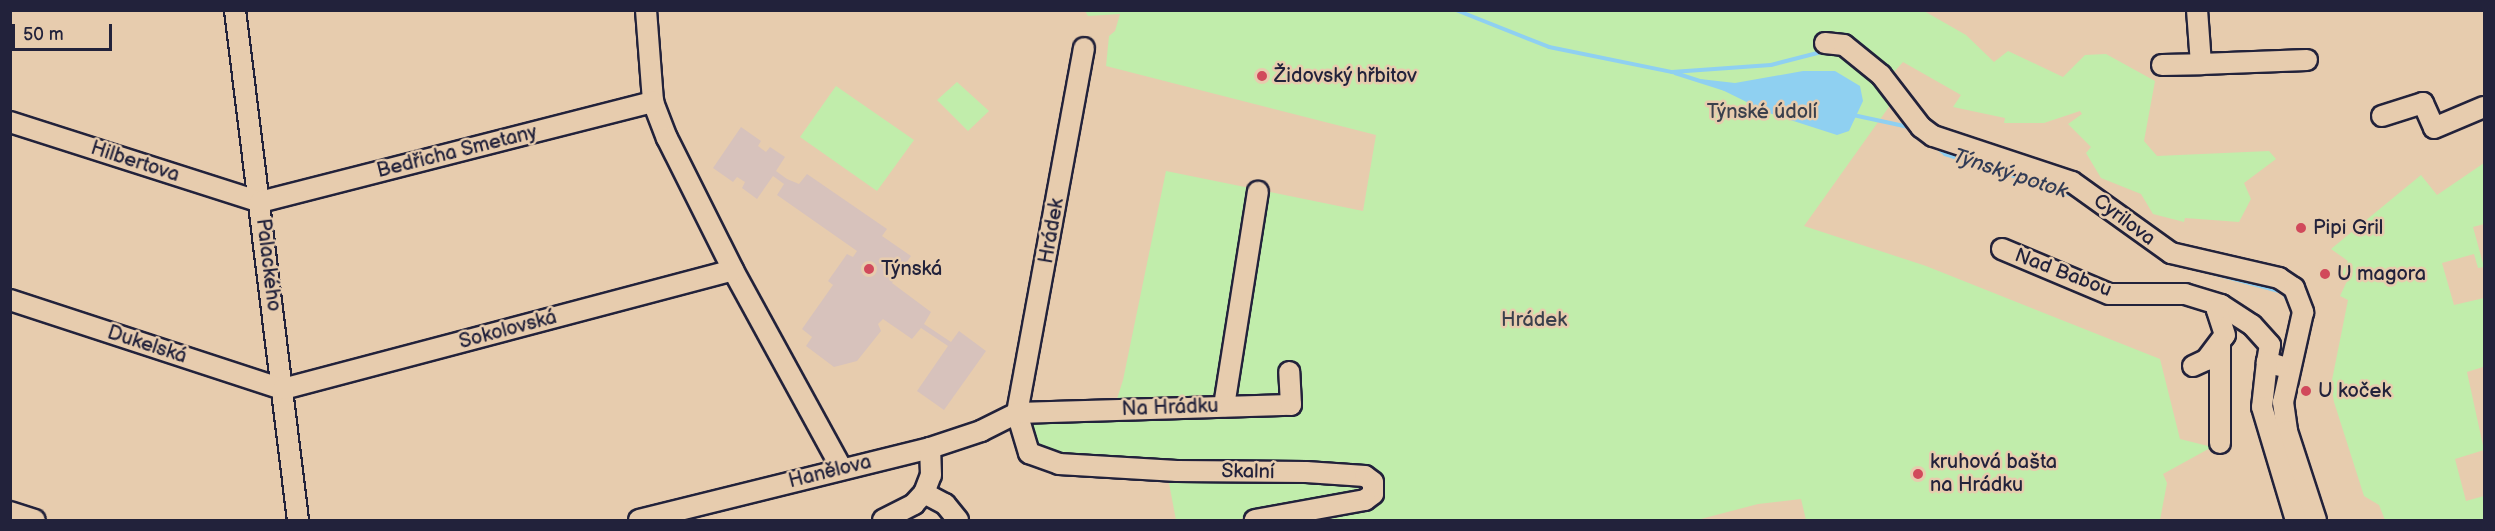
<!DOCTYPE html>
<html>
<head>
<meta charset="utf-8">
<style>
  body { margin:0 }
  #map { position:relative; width:2495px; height:531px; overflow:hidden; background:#e7ccae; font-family:"Balsamiq Sans",sans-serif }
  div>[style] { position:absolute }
  .built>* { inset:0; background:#d7c2bc }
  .green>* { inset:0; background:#c1edab }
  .water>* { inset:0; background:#8fd0f1 }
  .stream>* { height:4px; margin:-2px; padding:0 2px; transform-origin:2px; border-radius:2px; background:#8fd0f1 }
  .roads { filter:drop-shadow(2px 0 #22223b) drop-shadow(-2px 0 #22223b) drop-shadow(0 2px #22223b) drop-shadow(0 -2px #22223b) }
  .minor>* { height:20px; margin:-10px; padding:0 10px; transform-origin:10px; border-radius:10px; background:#e7ccae }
  .dots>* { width:16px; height:16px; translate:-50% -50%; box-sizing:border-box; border:3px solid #e7ccae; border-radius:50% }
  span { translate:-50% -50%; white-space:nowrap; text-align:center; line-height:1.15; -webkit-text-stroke:5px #e7ccae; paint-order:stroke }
  .poi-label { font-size:20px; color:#22223b }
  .left { translate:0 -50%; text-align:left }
  .park-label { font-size:20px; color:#3a404c }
  .street-label { font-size:20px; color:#22223b }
  .water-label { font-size:21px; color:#323c56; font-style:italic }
  .frame { position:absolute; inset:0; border:12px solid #22223b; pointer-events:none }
  .scale { position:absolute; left:12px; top:24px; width:100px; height:27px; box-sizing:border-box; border:3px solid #22223b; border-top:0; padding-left:8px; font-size:18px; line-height:21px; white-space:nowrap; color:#22223b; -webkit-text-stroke:4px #e7ccae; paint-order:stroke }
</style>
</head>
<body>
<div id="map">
  <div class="built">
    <i style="clip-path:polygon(741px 127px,761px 141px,758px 146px,766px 152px,770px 147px,785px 157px,776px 171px,787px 179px,799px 184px,807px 174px,887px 229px,882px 236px,911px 256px,892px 283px,931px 312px,924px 324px,951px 342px,959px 331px,986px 351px,944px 410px,917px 391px,948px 346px,921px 328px,912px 339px,883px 319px,878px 324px,881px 331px,857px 361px,834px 367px,806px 346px,812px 337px,802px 329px,833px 285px,828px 281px,847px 254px,853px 257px,857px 251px,777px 195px,784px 184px,773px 176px,757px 199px,742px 188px,745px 182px,737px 177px,733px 182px,713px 168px)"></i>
  </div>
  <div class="green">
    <i style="clip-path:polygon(1085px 11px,1924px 11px,1966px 35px,1994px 62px,2008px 51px,2063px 77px,2085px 55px,2106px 54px,2155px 81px,2144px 141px,2157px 156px,2269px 151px,2276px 159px,2244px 183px,2251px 199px,2239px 222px,2185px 218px,2184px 222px,2153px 214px,2141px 194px,2101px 178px,2086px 153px,2091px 147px,2068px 124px,2082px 114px,2080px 111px,2044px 123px,2004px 123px,2005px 118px,1953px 107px,1961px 95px,1903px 62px,1894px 72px,1891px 104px,1804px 226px,1926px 266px,2160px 359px,2180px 439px,2212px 447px,2163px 474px,2167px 483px,2160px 520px,1806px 520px,1801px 499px,1758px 504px,1697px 520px,1313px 520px,1371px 510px,1382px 500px,1378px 481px,1063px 459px,1036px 450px,1028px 427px,1036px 422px,1111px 418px,1123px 380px,1166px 171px,1363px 211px,1376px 135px,1106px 66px,1109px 36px,1115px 31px,1120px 14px,1088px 16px)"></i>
    <i style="clip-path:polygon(957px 82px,989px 111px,968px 131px,937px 100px)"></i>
    <i style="clip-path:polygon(836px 86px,914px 140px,877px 191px,800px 137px)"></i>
    <i style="clip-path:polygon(2484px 163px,2484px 224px,2473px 227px,2484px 267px,2478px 268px,2474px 254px,2442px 263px,2454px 305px,2484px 298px,2483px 367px,2467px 372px,2484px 450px,2455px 459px,2466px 501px,2484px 496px,2484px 520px,2385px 520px,2379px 505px,2364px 496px,2334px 402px,2331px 385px,2348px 300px,2340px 296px,2348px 279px,2340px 276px,2348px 261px,2331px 249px,2421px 175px,2437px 195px)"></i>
    <i style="clip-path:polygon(1356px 477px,1368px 487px,1358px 499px,1233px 520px,1176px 520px,1168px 478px)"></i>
  </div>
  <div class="water">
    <i style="clip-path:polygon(1803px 71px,1835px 71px,1860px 86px,1863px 101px,1849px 131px,1837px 135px,1769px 113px,1700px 79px,1735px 83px)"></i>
  </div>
  <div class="stream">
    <i style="left:1456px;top:10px;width:100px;rotate:21.7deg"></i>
    <i style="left:1549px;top:47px;width:126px;rotate:11.5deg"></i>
    <i style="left:1672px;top:72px;width:99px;rotate:-4deg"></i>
    <i style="left:1771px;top:65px;width:56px;rotate:-14.5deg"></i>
    <i style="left:1675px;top:73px;width:52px;rotate:17.7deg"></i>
    <i style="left:1853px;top:115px;width:57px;rotate:12.1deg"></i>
    <i style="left:1934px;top:145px;width:14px;rotate:39deg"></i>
    <i style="left:1945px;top:154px;width:140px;rotate:17.9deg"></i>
    <i style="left:2164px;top:260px;width:123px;rotate:15.1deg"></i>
    <i style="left:2283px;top:292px;width:14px;rotate:60deg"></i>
  </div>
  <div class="roads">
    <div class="minor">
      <i style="left:235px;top:10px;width:514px;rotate:82.96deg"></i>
      <i style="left:646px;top:10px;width:92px;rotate:85.6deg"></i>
      <i style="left:653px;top:102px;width:39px;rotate:69deg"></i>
      <i style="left:667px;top:138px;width:148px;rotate:63.4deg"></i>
      <i style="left:733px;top:270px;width:225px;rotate:61.3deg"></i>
      <i style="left:1825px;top:43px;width:19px;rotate:6deg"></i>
      <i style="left:1844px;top:45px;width:48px;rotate:39deg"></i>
      <i style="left:1881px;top:75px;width:66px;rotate:52.4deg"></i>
      <i style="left:1921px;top:127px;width:15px;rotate:37deg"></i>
      <i style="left:1933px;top:136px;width:146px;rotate:18.3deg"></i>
      <i style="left:2072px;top:182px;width:122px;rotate:35.6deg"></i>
      <i style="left:2171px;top:253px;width:111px;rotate:13deg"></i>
      <i style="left:2279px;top:278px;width:18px;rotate:34deg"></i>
      <i style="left:2294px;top:288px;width:26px;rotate:69deg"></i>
      <i style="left:2303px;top:312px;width:92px;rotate:102.5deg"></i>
      <i style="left:2283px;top:402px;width:29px;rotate:82deg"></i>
      <i style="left:2287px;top:431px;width:94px;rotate:72deg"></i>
      <i style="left:2201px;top:64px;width:106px;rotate:-2.2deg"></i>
      <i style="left:2162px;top:65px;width:39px;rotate:-1deg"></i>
      <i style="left:2201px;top:64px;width:54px;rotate:-94.2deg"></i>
      <i style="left:2382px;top:116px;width:43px;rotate:-17.6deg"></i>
      <i style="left:2423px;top:103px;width:27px;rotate:66deg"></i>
      <i style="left:2434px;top:128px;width:54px;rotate:-22.8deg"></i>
      <i style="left:10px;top:122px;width:262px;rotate:17.7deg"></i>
      <i style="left:260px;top:202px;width:406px;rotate:-14.3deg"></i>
      <i style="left:2002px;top:249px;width:116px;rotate:22.8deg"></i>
      <i style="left:2109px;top:294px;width:76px"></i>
      <i style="left:2185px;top:294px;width:38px;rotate:17deg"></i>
      <i style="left:2221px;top:305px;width:37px;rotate:33deg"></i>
      <i style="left:2252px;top:325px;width:27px;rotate:48deg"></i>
      <i style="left:2270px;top:345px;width:17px;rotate:100deg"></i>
      <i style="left:10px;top:300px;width:287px;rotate:18.1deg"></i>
      <i style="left:283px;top:389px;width:465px;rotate:-14.8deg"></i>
      <i style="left:2193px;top:366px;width:14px;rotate:-25deg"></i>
      <i style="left:2206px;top:360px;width:31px;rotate:-53deg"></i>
      <i style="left:2225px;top:335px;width:26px;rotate:-108deg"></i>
      <i style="left:2217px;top:310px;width:6px;rotate:-51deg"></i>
      <i style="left:2280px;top:366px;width:14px;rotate:-163deg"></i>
      <i style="left:2267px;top:362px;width:45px;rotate:96.3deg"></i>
      <i style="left:2262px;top:407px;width:118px;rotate:73.3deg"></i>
      <i style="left:1224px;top:406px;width:217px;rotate:-81deg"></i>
      <i style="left:1017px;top:413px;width:42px;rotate:73.3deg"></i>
      <i style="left:1029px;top:453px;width:32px;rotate:20deg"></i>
      <i style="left:1059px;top:464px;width:118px;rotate:3.4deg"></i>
      <i style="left:1177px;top:471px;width:129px;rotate:0.4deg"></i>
      <i style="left:1306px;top:472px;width:59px;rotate:3.9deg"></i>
      <i style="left:1365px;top:476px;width:10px;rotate:37deg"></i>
      <i style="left:1373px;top:482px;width:12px;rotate:90deg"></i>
      <i style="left:1373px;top:494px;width:10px;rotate:143deg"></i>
      <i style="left:1365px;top:500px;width:112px;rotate:169.7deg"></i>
      <i style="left:1017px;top:413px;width:371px;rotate:-79.6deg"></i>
      <i style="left:2220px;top:443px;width:98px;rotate:-90deg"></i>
      <i style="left:924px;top:493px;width:24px;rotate:28deg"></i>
      <i style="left:945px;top:504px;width:21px;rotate:51deg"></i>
      <i style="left:10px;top:512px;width:26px;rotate:18deg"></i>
      <i style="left:639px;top:520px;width:300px;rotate:-13.9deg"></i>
      <i style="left:930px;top:448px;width:54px;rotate:-18.4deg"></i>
      <i style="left:981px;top:431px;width:40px;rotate:-26.6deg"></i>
      <i style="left:1017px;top:413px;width:274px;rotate:-1.7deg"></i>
      <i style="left:1291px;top:405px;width:33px;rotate:-93deg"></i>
      <i style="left:883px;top:520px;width:35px;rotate:-27deg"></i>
      <i style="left:914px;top:504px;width:15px;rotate:-48deg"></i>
      <i style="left:924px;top:493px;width:19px;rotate:-69deg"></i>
      <i style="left:931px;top:475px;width:27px;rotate:-92deg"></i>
    </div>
  </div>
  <div class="dots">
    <i style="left:1262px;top:76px;background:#d1495b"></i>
    <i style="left:2301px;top:228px;background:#d1495b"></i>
    <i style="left:869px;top:269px;background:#d1495b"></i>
    <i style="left:2325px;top:274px;background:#d1495b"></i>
    <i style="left:2306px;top:391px;background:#d1495b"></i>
    <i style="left:1918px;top:474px;background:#d1495b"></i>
  </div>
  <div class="poi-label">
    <span class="left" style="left:1274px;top:76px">Židovský hřbitov</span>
    <span class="left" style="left:2313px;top:228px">Pipi Gril</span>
    <span class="left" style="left:881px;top:269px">Týnská</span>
    <span class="left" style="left:2337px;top:274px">U magora</span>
    <span class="left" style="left:2318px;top:391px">U koček</span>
    <span class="left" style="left:1930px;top:474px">kruhová bašta<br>na Hrádku</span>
  </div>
  <div class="park-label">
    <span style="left:1762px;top:112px">Týnské údolí</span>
    <span style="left:1534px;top:320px">Hrádek</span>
  </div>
  <div class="street-label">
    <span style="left:457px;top:152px;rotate:-14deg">Bedřicha Smetany</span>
    <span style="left:135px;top:162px;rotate:18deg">Hilbertova</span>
    <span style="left:2124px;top:220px;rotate:37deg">Cyrilova</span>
    <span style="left:1052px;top:231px;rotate:-80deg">Hrádek</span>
    <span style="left:268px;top:265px;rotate:83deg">Palackého</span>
    <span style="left:2063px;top:273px;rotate:21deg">Nad Babou</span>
    <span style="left:508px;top:330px;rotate:-15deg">Sokolovská</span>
    <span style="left:147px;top:345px;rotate:18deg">Dukelská</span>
    <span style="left:1170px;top:408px;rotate:-2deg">Na Hrádku</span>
    <span style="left:830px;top:472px;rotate:-14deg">Hanělova</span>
    <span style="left:1248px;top:472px;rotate:1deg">Skalní</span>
  </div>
  <div class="water-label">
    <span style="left:2010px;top:174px;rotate:18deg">Týnský potok</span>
  </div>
  <div class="frame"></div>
  <div class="scale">50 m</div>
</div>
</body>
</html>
